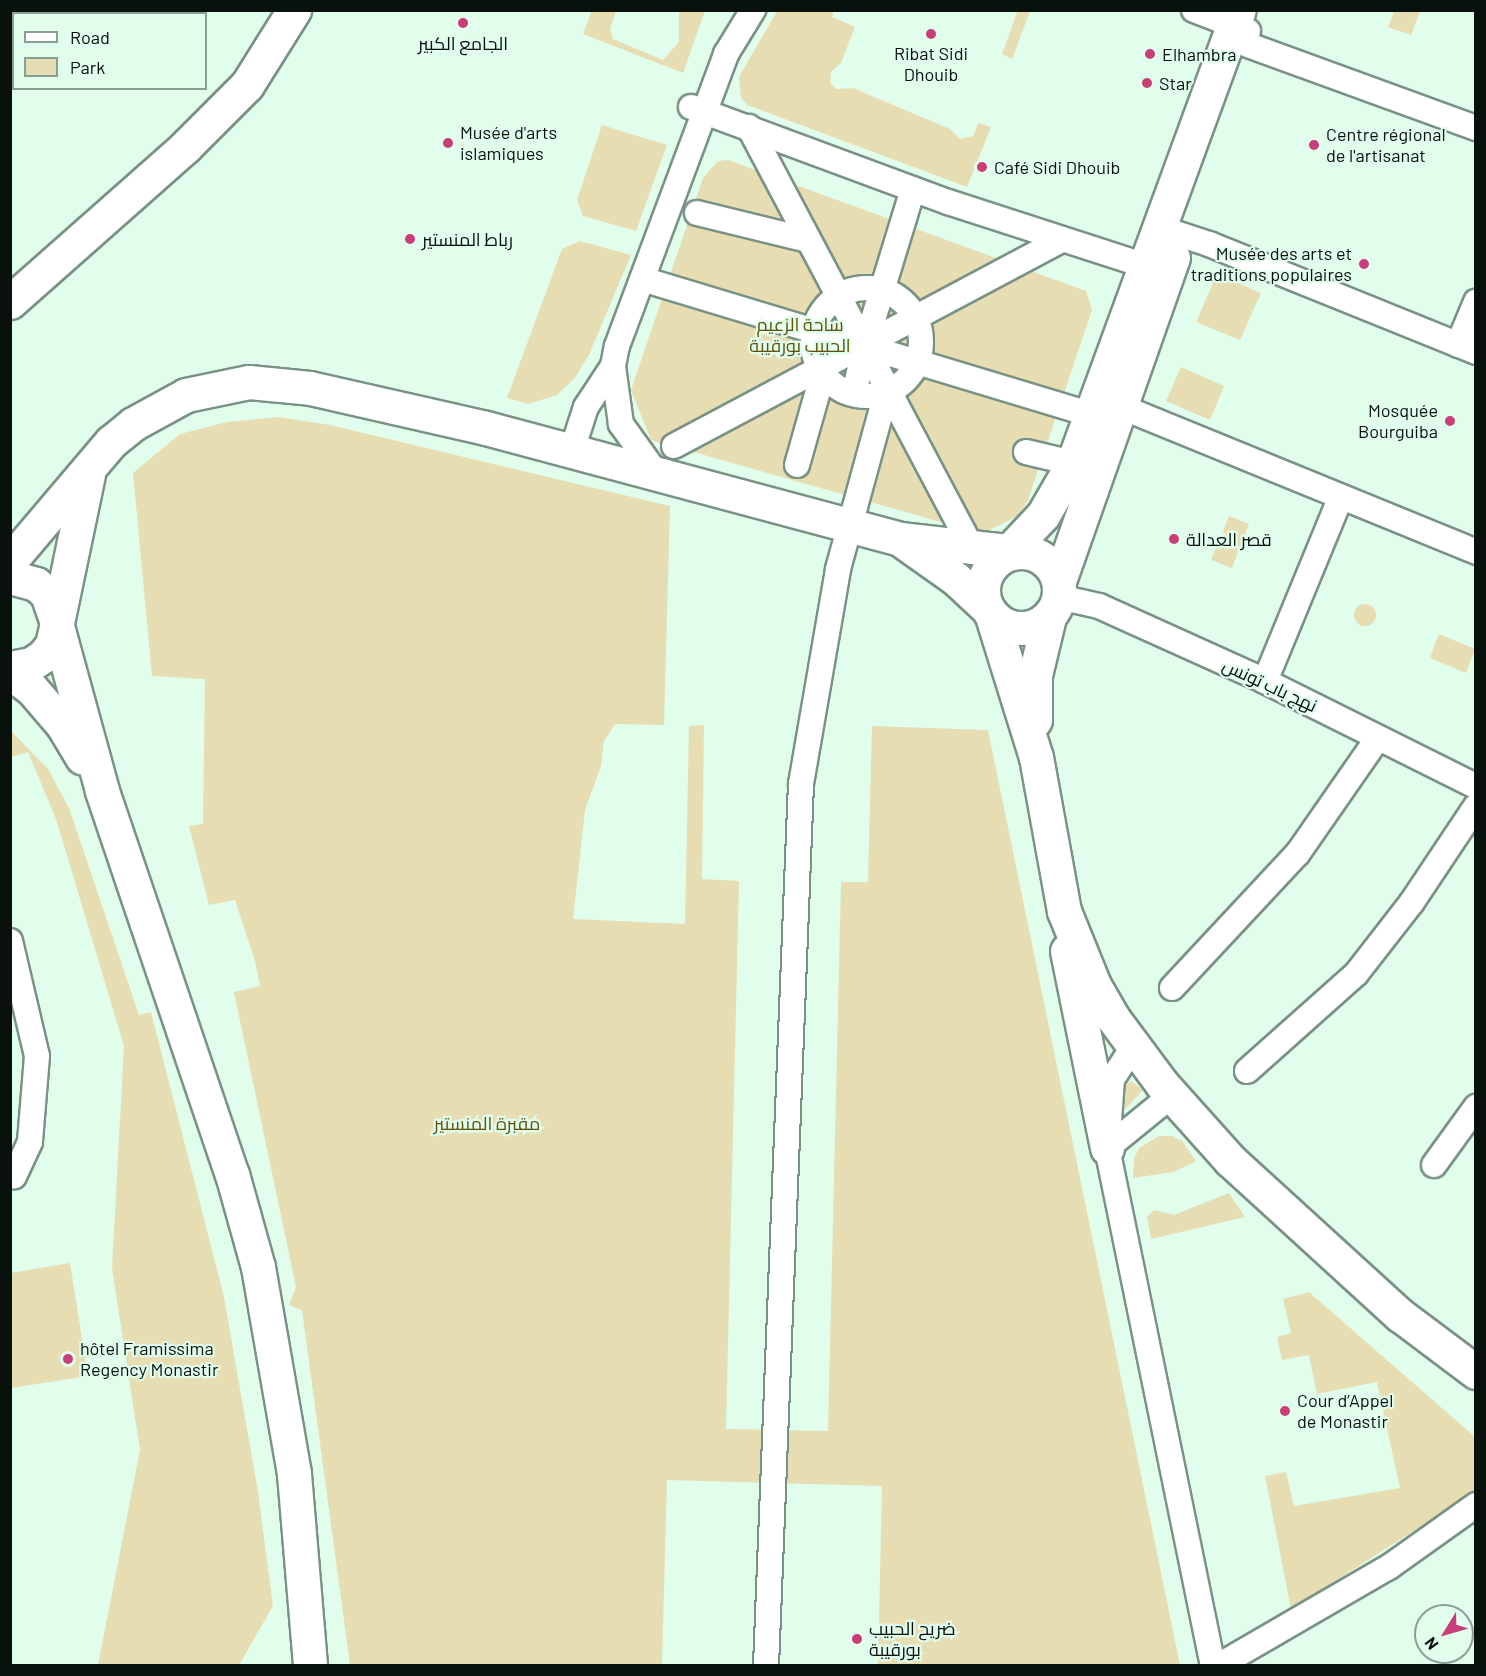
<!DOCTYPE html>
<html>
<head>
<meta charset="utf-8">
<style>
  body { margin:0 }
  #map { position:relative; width:1486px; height:1676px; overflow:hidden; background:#e1fdec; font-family:Barlow,Cairo,sans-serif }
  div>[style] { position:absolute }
  .green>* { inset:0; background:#e7ddb3 }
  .round { border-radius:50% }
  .water>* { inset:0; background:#85c6e0 }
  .roads { filter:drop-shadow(2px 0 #799284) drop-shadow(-2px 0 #799284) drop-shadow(0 2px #799284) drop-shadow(0 -2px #799284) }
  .street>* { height:24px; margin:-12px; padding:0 12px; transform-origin:12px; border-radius:12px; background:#fff }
  .street>.ring { margin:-12px; padding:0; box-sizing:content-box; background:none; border:24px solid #fff; border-radius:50% }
  .secondary>* { height:33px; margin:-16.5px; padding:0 16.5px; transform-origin:16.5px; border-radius:16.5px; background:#fff }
  .secondary>.ring { margin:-16.5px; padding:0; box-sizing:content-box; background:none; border:33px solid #fff; border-radius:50% }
  .dots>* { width:16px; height:16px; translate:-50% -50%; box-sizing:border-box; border:3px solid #e1fdec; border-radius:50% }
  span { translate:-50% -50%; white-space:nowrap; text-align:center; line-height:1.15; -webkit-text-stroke:4.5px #e1fdec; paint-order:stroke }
  .poi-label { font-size:18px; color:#08110c }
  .left { translate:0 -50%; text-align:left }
  .right { translate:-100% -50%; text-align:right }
  .park-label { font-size:18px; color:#5f500a }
  .street-label { font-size:18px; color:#08110c }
  .frame { position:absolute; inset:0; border:12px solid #08110c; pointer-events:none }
  .legend { position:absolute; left:12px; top:12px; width:195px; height:78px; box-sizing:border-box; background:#e1fdec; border:2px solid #8a9f92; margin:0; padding:8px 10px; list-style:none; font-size:18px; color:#08110c }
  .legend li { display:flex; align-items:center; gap:12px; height:30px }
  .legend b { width:30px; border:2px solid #8a9f92 }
  .north { position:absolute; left:1414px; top:1604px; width:60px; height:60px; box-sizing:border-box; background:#e1fdec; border:2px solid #8a9f92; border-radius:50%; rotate:233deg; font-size:16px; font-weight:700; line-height:24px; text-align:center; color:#08110c }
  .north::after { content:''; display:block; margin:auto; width:21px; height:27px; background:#c83e78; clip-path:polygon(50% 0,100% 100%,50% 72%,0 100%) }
</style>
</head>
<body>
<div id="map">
  <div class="green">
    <i style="clip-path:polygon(592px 10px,616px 11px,610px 29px,613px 39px,663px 60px,679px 42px,679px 11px,705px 11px,683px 73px,583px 34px)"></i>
    <i style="clip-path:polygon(1018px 10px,1030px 11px,1012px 59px,1002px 54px)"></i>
    <i style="clip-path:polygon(777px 11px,834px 11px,832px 17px,855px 27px,841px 63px,831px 72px,830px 82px,836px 89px,853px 88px,950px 129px,960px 139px,973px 136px,978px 123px,991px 127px,967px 187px,747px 105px,741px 97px,739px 77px)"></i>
    <i style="clip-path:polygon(1394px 11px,1420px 11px,1411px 35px,1388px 27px)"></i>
    <i style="clip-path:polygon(602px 125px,667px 145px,636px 231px,583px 216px,577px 200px)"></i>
    <i style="clip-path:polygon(728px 160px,1086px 291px,1092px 310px,1028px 500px,1018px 516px,987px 531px,969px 530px,651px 440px,631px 390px,703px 178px,718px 161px)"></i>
    <i style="clip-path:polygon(580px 241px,631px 255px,589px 355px,574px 379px,557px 395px,528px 404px,507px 398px,562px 249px)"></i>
    <i style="clip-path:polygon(1217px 274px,1261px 293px,1240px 340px,1196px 322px)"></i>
    <i style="clip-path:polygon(1181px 367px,1224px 386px,1210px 420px,1166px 401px)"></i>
    <i style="clip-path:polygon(278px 417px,330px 425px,670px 506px,664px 725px,615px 724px,604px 741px,601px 766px,585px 810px,573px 919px,685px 924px,689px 726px,704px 725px,702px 879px,739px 881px,726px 1429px,828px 1431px,841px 882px,868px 882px,872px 726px,988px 730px,1180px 1665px,878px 1665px,882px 1486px,667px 1480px,662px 1665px,350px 1665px,302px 1310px,289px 1305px,296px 1287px,234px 992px,260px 986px,255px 961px,235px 900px,209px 905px,189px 826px,203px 824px,205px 679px,152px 676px,133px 473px,180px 434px,227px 422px)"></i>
    <i style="clip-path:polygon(1229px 516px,1249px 524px,1232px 568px,1211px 560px)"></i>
    <i class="round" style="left:1354px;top:604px;width:22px;height:22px"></i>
    <i style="clip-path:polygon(1439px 634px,1475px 649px,1466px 673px,1430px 658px)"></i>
    <i style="clip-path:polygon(11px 731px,48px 769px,69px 808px,139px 1015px,151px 1012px,224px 1297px,258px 1492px,273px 1606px,239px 1665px,98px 1665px,140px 1450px,112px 1268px,124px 1046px,56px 819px,28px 752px,11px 757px)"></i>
    <i style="clip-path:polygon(1131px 1081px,1143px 1090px,1118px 1117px,1123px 1088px)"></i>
    <i style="clip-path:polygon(1159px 1136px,1173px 1136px,1183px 1142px,1196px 1161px,1174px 1172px,1133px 1178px,1134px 1159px,1139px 1148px)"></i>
    <i style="clip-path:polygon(1229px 1193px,1245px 1217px,1151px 1239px,1147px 1217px,1154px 1210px,1174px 1215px)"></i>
    <i style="clip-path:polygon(70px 1263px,88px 1376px,11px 1388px,11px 1273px)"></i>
    <i style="clip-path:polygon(1309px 1292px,1475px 1437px,1475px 1492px,1291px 1609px,1265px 1476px,1286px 1472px,1294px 1506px,1400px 1488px,1377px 1382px,1317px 1394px,1309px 1355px,1282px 1360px,1277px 1337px,1291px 1333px,1283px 1299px)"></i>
  </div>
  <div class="water">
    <i style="clip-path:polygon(11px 10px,63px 10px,63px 11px,22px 14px)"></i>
  </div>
  <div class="roads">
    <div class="street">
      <i style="left:1194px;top:10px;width:58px;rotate:21.3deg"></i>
      <i style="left:1248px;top:45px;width:243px;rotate:20deg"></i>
      <i style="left:691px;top:107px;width:274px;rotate:20.3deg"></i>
      <i style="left:948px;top:202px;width:224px;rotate:17.9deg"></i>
      <i style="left:749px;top:127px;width:477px;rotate:62.1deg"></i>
      <i style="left:697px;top:213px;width:114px;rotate:13.7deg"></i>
      <i style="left:1160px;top:228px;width:52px;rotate:18.1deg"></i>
      <i style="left:1209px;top:244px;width:288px;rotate:22deg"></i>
      <i style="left:642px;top:279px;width:468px;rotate:16.8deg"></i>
      <i class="ring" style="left:813px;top:288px;width:84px;height:84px"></i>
      <i style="left:1458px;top:345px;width:47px;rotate:-67.3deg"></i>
      <i style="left:854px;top:394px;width:49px;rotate:-77.1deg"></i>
      <i style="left:865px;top:346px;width:164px;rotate:-73deg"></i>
      <i style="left:1119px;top:406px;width:386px;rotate:22.2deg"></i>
      <i style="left:674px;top:446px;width:439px;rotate:-28deg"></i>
      <i style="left:572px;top:450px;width:45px;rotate:-72deg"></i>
      <i style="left:586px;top:407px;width:49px;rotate:-56.6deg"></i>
      <i style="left:1026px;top:452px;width:48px;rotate:13.2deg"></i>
      <i style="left:797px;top:465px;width:96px;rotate:-74.2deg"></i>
      <i style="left:654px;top:470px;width:57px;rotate:-125.7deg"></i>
      <i style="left:621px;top:424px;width:59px;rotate:-97.9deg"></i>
      <i style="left:613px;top:366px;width:20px;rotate:-79deg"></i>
      <i style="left:617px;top:346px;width:312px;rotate:-69.5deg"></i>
      <i style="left:726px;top:54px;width:52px;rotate:-58.5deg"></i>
      <i style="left:1059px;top:597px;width:41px;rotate:12.7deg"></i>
      <i style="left:1099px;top:606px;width:182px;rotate:24.3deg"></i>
      <i style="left:1265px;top:681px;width:236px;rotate:26.5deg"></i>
      <i style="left:1265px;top:681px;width:199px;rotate:-67.6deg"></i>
      <i style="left:10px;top:941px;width:118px;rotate:76.8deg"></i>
      <i style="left:37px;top:1056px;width:86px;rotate:94.7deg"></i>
      <i style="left:30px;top:1142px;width:38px;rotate:115deg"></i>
      <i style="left:1172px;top:988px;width:185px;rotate:-47deg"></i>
      <i style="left:1298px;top:853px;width:140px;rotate:-55.2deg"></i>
      <i style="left:1133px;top:1047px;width:38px;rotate:123deg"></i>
      <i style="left:1112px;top:1079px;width:69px;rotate:94.1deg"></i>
      <i style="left:1107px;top:1148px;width:529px;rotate:78.44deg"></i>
      <i style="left:1247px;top:1071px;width:146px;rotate:-41.7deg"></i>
      <i style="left:1356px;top:974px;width:91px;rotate:-52.1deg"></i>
      <i style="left:1412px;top:902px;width:115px;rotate:-56.3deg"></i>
      <i style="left:1107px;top:1148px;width:84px;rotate:-39.2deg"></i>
      <i style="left:1434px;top:1165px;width:72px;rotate:-54.1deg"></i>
      <i style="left:766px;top:1666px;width:883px;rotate:-87.73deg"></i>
      <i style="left:801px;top:784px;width:218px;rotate:-80.2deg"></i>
      <i style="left:838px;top:569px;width:182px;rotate:-74.7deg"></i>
      <i style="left:1218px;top:1666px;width:198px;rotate:-30.1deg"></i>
      <i style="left:1389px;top:1567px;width:107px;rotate:-35.5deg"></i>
    </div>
    <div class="secondary">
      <i style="left:10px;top:302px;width:234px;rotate:-41.5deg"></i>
      <i style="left:185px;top:147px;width:88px;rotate:-45deg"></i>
      <i style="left:247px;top:85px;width:89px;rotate:-57.9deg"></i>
      <i style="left:904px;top:542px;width:64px;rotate:35.4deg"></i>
      <i style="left:956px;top:579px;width:41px;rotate:43deg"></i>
      <i class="ring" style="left:983px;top:552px;width:43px;height:43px"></i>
      <i style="left:10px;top:561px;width:156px;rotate:-49.7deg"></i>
      <i style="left:111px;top:442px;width:28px;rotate:-39deg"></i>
      <i style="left:133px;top:424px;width:60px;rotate:-28.7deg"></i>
      <i style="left:186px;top:395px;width:64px;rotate:-11.7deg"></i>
      <i style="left:249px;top:382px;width:61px;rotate:5.6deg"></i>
      <i style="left:310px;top:388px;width:180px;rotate:12.8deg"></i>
      <i style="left:486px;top:428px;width:429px;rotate:15deg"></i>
      <i style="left:900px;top:539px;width:110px;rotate:6.3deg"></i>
      <i style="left:1009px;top:551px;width:50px;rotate:-46.6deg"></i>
      <i style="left:1043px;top:515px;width:60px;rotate:-60deg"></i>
      <i style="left:1073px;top:463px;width:482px;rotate:-69.9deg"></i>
      <i style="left:10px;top:577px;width:27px;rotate:15deg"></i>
      <i style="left:36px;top:584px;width:15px;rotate:42deg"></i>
      <i style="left:47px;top:594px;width:31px;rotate:71deg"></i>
      <i style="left:57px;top:623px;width:23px;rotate:103deg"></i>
      <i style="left:52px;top:645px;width:14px;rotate:129deg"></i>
      <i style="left:43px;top:656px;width:14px;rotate:146deg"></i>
      <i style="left:31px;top:664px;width:21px;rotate:169deg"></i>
      <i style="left:1059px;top:581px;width:343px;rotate:-70.6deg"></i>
      <i style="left:992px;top:616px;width:148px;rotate:72.7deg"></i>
      <i style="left:1036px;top:757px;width:157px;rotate:79.7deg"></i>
      <i style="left:1064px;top:911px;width:80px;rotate:67.9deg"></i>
      <i style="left:1094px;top:985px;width:38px;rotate:60deg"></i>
      <i style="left:1113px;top:1018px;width:82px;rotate:53.4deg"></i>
      <i style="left:1162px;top:1084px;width:102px;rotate:48.2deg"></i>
      <i style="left:1230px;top:1160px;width:230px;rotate:42.4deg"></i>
      <i style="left:1400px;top:1315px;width:95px;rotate:36.9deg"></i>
      <i style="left:57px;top:623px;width:151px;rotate:-78.2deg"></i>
      <i style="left:57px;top:626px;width:171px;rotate:74.7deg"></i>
      <i style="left:102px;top:791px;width:404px;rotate:71.3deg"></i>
      <i style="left:232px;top:1174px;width:97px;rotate:74.4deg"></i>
      <i style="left:258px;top:1267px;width:210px;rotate:80.1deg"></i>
      <i style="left:294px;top:1474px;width:193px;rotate:85.2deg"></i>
      <i style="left:10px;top:673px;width:26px;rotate:36deg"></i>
      <i style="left:31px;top:688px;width:48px;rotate:49.3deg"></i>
      <i style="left:62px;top:724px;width:39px;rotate:59deg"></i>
      <i style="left:1035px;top:720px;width:45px;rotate:-90deg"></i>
      <i style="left:1035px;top:675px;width:60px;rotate:-76.4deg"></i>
      <i style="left:1067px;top:951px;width:201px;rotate:78.5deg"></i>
    </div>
  </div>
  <div class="dots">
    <i style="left:463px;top:23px;background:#c83e78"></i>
    <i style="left:931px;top:34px;background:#c83e78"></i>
    <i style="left:1150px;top:54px;background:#c83e78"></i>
    <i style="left:1147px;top:83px;background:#c83e78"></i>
    <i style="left:448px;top:143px;background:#c83e78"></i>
    <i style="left:1314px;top:145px;background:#c83e78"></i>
    <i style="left:982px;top:167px;background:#c83e78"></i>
    <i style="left:410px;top:239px;background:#c83e78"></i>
    <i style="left:1364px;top:264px;background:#c83e78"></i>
    <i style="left:1450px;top:421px;background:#c83e78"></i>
    <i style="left:1174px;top:539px;background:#c83e78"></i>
    <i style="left:68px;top:1359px;background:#c83e78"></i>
    <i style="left:1285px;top:1411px;background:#c83e78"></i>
    <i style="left:857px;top:1639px;background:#c83e78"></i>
  </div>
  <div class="poi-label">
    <span style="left:463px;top:43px">الجامع الكبير</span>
    <span style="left:931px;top:64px">Ribat Sidi<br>Dhouib</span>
    <span class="left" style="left:1162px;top:54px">Elhambra</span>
    <span class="left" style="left:1159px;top:83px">Star</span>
    <span class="left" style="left:460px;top:143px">Musée d'arts<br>islamiques</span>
    <span class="left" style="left:1326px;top:145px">Centre régional<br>de l'artisanat</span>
    <span class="left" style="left:994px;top:167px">Café Sidi Dhouib</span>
    <span class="left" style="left:422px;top:239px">رباط المنستير</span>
    <span class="right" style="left:1352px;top:264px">Musée des arts et<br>traditions populaires</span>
    <span class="right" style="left:1438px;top:421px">Mosquée<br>Bourguiba</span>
    <span class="left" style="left:1186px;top:539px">قصر العدالة</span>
    <span class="left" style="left:80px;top:1359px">hôtel Framissima<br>Regency Monastir</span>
    <span class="left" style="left:1297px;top:1411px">Cour d’Appel<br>de Monastir</span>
    <span class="left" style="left:869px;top:1639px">ضريح الحبيب<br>بورقيبة</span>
  </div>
  <div class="park-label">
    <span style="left:800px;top:335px">ساحة الزعيم<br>الحبيب بورقيبة</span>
    <span style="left:487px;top:1123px">مقبرة المنستير</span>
  </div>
  <div class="street-label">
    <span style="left:1270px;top:685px;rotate:25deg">نهج باب تونس</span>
  </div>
  <div class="frame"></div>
  <ul class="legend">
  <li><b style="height:8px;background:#fff"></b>Road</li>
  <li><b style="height:16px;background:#e7ddb3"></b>Park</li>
  </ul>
  <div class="north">N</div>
</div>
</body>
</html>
